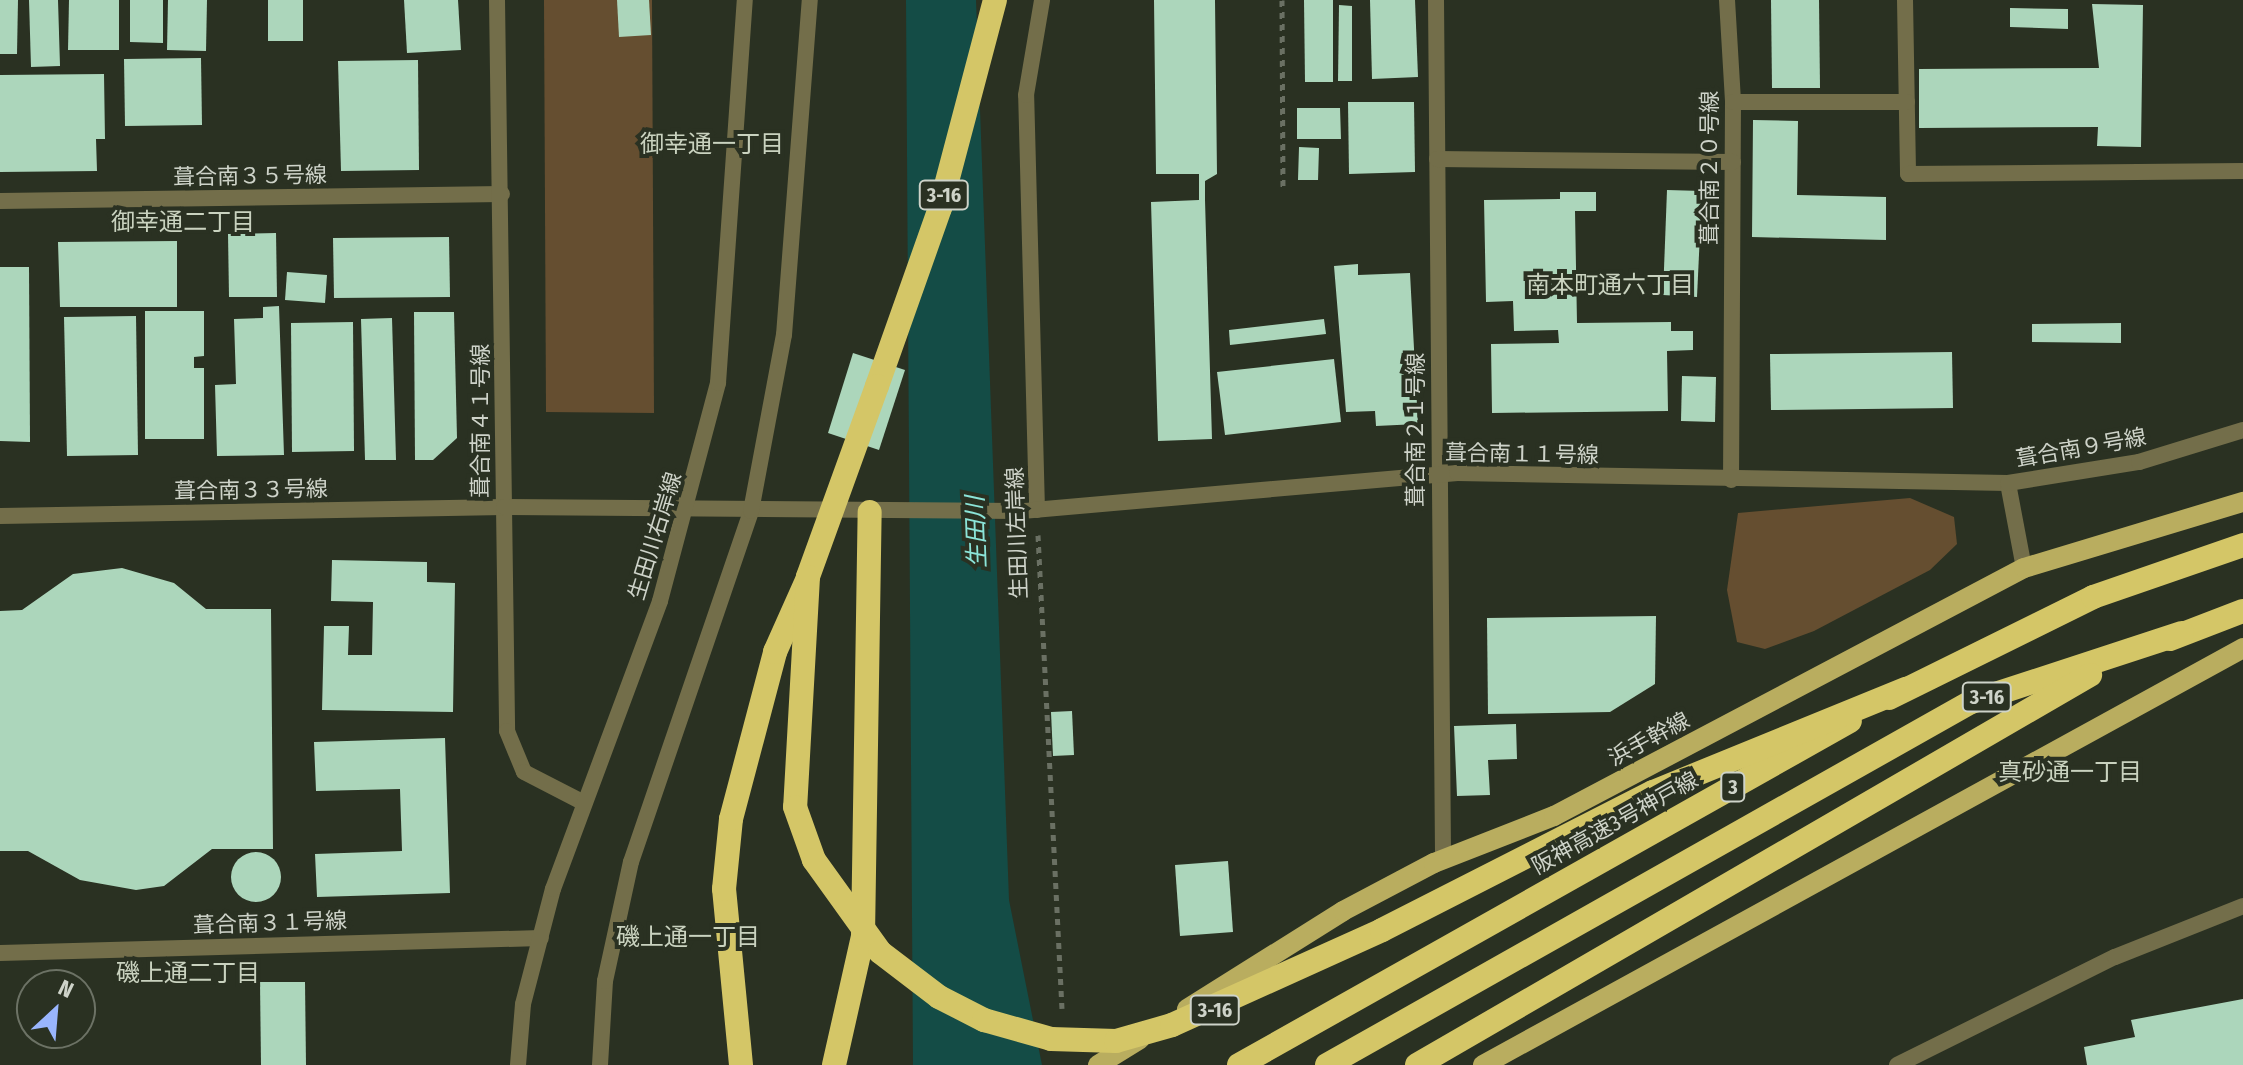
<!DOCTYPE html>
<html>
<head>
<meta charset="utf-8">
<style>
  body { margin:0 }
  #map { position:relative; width:2243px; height:1065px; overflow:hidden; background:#2a3122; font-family:"Fira Sans Condensed","Noto Sans JP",sans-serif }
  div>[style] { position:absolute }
  .green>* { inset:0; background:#654e30 }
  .water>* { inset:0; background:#144c46 }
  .building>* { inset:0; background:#acd6bb }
  .round { border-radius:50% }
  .path>* { height:5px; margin-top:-2.5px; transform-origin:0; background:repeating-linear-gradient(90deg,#6a7063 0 6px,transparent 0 12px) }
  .service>* { height:16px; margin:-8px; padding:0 8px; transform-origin:8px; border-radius:8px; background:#736e4a }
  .minor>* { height:16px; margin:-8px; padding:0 8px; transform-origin:8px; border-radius:8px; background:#736e4a }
  .tertiary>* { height:16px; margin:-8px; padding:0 8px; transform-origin:8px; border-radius:8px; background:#736e4a }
  .primary>* { height:20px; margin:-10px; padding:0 10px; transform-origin:10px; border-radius:10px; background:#b9ad5f }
  .motorway>* { height:24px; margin:-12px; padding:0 12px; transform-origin:12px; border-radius:12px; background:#d4c667 }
  .motorway-bridge>* { height:24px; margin:-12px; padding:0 12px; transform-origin:12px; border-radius:12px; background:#d4c667 }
  span { translate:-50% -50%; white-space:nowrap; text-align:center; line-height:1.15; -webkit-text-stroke:8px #2a3122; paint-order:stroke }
  .shield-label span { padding:2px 6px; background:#2a3122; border:2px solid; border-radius:6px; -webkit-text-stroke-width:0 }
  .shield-label { font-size:20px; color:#ced3c9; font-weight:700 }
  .street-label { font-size:22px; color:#ced3c9 }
  .neighbourhood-label { font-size:24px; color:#c9d2bf }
  .water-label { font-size:24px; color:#8ce5d9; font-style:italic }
  .north { position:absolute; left:16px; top:969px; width:80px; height:80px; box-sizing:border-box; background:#2a3122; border:2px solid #6c7265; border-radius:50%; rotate:26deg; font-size:22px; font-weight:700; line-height:32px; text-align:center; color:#ced3c9 }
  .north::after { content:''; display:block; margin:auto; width:28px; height:36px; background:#99b5fd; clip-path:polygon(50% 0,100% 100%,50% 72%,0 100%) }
</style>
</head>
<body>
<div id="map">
  <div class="green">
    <i style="clip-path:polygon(544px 0,652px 0,654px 413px,546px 412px)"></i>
    <i style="clip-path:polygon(1910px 498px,1954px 517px,1957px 544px,1930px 570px,1814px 631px,1765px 649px,1737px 642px,1727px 590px,1738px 513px)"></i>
  </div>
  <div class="water">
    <i style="clip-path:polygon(906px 0,976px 0,1009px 900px,1042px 1065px,913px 1065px)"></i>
  </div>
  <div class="building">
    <i style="clip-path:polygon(0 0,18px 0,17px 54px,0 54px)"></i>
    <i style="clip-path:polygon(29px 0,58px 0,60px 66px,31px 67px)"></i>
    <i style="clip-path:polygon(69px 0,119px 0,119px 50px,68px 50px)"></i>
    <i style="clip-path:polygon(130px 0,163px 0,163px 43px,130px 42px)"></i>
    <i style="clip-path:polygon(168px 0,207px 0,206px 51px,167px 50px)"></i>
    <i style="clip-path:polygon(268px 0,303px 0,303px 41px,268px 41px)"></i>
    <i style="clip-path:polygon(404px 0,458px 0,461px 50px,407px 53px)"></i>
    <i style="clip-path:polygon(617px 0,649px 0,651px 35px,619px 37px)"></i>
    <i style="clip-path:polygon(1154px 0,1215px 0,1217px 174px,1205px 181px,1205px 200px,1212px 439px,1158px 441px,1151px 202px,1199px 200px,1199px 174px,1156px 174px)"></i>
    <i style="clip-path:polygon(1304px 0,1333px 0,1333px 82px,1305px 82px)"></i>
    <i style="clip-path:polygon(1370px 0,1415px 0,1418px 77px,1372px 79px)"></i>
    <i style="clip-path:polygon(1771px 0,1819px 0,1820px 88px,1772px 88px)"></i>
    <i style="clip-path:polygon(2092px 4px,2143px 5px,2141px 147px,2097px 146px,2098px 127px,1919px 128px,1919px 69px,2099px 68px)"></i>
    <i style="clip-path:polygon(1339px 5px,1352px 6px,1352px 81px,1338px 81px)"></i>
    <i style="clip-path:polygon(2010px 8px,2068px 9px,2068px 29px,2010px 27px)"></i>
    <i style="clip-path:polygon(201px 58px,202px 125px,125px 126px,124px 59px)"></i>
    <i style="clip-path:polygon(418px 60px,419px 170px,341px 171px,338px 61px)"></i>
    <i style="clip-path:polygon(104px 74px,105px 139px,96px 139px,97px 171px,0 172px,0 75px)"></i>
    <i style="clip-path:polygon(1348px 102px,1414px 102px,1415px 172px,1349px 174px)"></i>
    <i style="clip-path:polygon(1297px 108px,1340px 108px,1341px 139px,1297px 139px)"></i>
    <i style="clip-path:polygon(1753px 120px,1798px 121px,1797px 195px,1886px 197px,1886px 240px,1752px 237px)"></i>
    <i style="clip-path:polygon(1299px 147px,1319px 148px,1318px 180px,1298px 180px)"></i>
    <i style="clip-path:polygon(1667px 190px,1702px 191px,1697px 297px,1663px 295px)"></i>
    <i style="clip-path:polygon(1560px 192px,1596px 192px,1596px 211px,1575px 211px,1577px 323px,1671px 322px,1671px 331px,1693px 331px,1693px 350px,1667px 351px,1668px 411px,1492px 413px,1491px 344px,1559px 343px,1558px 330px,1514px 331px,1513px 301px,1486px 302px,1484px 200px,1560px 199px)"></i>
    <i style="clip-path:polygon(276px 233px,277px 297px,229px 297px,228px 234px)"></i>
    <i style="clip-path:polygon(449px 237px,450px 297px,334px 298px,333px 238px)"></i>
    <i style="clip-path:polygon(177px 241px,177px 307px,60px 307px,58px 242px)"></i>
    <i style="clip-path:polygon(1358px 264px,1358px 275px,1410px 273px,1418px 424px,1376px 426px,1375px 411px,1346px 412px,1334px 266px)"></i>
    <i style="clip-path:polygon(0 267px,29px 267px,30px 442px,0 441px)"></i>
    <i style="clip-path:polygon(287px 272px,327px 275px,325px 303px,285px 300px)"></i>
    <i style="clip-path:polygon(279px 306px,284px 455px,217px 456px,215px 385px,236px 384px,234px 319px,263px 318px,263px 307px)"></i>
    <i style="clip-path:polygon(145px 311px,204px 311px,204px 356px,194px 357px,194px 368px,204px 368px,204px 439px,145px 439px)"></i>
    <i style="clip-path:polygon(414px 312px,454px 312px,457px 438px,433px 460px,415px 460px)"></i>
    <i style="clip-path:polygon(136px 316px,138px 455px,67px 456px,64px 317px)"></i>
    <i style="clip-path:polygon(392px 318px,396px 460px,365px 460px,361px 319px)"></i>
    <i style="clip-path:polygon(1324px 319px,1326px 334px,1230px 345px,1229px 330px)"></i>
    <i style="clip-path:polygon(353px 322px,354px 451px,292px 452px,291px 323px)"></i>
    <i style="clip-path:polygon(2121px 323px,2121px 343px,2032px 342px,2032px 324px)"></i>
    <i style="clip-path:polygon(1952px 352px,1953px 408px,1771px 410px,1770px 354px)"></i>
    <i style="clip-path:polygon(853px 353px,905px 370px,879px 450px,828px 433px)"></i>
    <i style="clip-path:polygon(1334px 359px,1341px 422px,1225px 435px,1217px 372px)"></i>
    <i style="clip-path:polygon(1682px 376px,1716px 377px,1715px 422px,1681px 421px)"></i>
    <i style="clip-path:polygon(332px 560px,427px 562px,427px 582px,455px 583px,453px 712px,322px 710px,324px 626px,349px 626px,348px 655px,372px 655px,373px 602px,331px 601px)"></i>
    <i style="clip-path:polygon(122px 568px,174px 583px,206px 609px,271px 609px,273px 849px,212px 849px,164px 886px,136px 890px,80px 880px,28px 851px,0 851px,0 611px,22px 610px,73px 574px)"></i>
    <i style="clip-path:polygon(1656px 616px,1655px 684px,1610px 712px,1488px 714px,1487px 618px)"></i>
    <i style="clip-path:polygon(1072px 711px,1074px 755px,1053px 756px,1051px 712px)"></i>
    <i style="clip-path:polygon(1516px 724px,1517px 759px,1488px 760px,1490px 795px,1457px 796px,1454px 726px)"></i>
    <i style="clip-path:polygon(445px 738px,450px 893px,317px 897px,315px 854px,402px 851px,400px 789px,316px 791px,314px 742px)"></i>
    <i class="round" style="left:231px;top:852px;width:50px;height:50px"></i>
    <i style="clip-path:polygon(1228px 861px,1233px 932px,1180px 936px,1175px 865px)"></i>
    <i style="clip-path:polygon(260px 982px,305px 982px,306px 1065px,261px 1065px)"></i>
    <i style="clip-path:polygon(2243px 999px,2243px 1065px,2087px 1065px,2084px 1047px,2135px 1037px,2131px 1020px)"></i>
  </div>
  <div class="path">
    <i style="left:1282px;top:0;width:191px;rotate:89.7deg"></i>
    <i style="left:1038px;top:535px;width:474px;rotate:87.1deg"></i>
  </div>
  <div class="service">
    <i style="left:1897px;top:1065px;width:243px;rotate:-26.4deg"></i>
    <i style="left:2115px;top:957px;width:138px;rotate:-21.7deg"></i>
  </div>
  <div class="minor">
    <i style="left:1436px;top:0;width:860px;rotate:89.53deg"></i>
    <i style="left:1727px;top:0;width:102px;rotate:86.6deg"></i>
    <i style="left:1733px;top:102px;width:378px;rotate:90.3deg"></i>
    <i style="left:1905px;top:0;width:174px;rotate:89deg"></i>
    <i style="left:1908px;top:174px;width:335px;rotate:-0.5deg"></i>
    <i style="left:1733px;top:102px;width:174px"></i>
    <i style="left:1437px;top:159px;width:296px;rotate:0.6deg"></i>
    <i style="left:0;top:201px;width:502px;rotate:-0.8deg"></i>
    <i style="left:504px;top:507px;width:224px;rotate:89.2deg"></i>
    <i style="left:507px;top:731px;width:44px;rotate:67.5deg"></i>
    <i style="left:524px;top:772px;width:68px;rotate:27.3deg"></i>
    <i style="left:1037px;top:510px;width:415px;rotate:-91.5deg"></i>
    <i style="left:1026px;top:95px;width:96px;rotate:-80.4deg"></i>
    <i style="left:0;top:953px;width:541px;rotate:-1.59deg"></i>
  </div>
  <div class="tertiary">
    <i style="left:497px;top:0;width:507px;rotate:89.21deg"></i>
    <i style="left:0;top:516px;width:504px;rotate:-1.02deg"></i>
    <i style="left:504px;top:507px;width:518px;rotate:0.44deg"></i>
    <i style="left:1022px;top:511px;width:437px;rotate:-5deg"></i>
    <i style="left:1457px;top:473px;width:551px;rotate:1.04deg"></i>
    <i style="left:2024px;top:568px;width:86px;rotate:-100.7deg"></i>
    <i style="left:2008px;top:483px;width:133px;rotate:-9.1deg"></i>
    <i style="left:2139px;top:462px;width:109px;rotate:-17.1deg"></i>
    <i style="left:518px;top:1065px;width:61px;rotate:-85.3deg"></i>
    <i style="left:523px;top:1004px;width:119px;rotate:-75.4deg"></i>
    <i style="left:553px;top:889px;width:307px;rotate:-69.6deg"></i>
    <i style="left:660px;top:601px;width:226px;rotate:-75.1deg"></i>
    <i style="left:718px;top:383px;width:384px;rotate:-86deg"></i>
    <i style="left:600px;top:1065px;width:84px;rotate:-86.6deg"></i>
    <i style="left:605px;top:981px;width:122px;rotate:-77.7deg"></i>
    <i style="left:631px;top:862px;width:371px;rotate:-71.1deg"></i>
    <i style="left:751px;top:511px;width:179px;rotate:-79.4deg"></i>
    <i style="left:784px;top:335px;width:336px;rotate:-85.6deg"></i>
  </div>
  <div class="primary">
    <i style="left:1187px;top:1009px;width:184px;rotate:-32.1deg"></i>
    <i style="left:1343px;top:911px;width:103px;rotate:-27.8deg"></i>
    <i style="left:1434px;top:863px;width:129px;rotate:-21.4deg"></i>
    <i style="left:1554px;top:816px;width:531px;rotate:-27.82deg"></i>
    <i style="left:2024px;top:568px;width:229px;rotate:-16.8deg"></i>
    <i style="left:1098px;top:1065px;width:49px;rotate:-31.8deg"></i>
    <i style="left:1483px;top:1065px;width:867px;rotate:-28.75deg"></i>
  </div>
  <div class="motorway">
    <i style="left:877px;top:386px;width:189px;rotate:-70.5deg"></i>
    <i style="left:940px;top:208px;width:215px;rotate:-75.2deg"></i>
    <i style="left:2170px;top:639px;width:78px;rotate:-21deg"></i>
    <i style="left:1889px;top:698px;width:228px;rotate:-26.3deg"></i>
    <i style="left:2093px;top:597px;width:159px;rotate:-19.1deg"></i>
    <i style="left:741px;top:1065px;width:177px;rotate:-95.5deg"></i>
    <i style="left:724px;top:889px;width:70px;rotate:-84.3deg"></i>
    <i style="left:731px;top:819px;width:173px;rotate:-75.2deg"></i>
    <i style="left:775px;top:652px;width:79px;rotate:-66deg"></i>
    <i style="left:834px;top:1065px;width:132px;rotate:-77.3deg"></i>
    <i style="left:863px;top:936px;width:424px;rotate:-89.1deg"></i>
    <i style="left:1239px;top:1065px;width:701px;rotate:-29.38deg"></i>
    <i style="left:1327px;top:1065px;width:739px;rotate:-29.41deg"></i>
    <i style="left:1971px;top:702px;width:222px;rotate:-18.1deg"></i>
    <i style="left:1417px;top:1065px;width:778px;rotate:-30.09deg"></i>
  </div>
  <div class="motorway-bridge">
    <i style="left:877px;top:386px;width:203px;rotate:109.9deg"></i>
    <i style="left:808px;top:577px;width:230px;rotate:93.2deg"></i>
    <i style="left:795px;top:807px;width:56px;rotate:70.3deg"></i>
    <i style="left:814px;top:860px;width:113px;rotate:54.3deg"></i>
    <i style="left:880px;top:952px;width:74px;rotate:37.3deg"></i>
    <i style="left:939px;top:997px;width:51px;rotate:27.1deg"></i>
    <i style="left:984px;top:1020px;width:70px;rotate:15.8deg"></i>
    <i style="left:1051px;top:1039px;width:65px;rotate:1.8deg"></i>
    <i style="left:1116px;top:1041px;width:58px;rotate:-15.9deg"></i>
    <i style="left:1172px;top:1025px;width:230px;rotate:-24.3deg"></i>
    <i style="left:1382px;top:930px;width:304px;rotate:-27deg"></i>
    <i style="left:1653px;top:792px;width:273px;rotate:-22.2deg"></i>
  </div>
  <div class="shield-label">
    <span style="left:944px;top:195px">3-16</span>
    <span style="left:1987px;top:697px">3-16</span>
    <span style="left:1733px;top:787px">3</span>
    <span style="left:1215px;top:1010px">3-16</span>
  </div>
  <div class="street-label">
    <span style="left:1710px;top:168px;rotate:-90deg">葺合南２０号線</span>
    <span style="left:250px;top:176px;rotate:-1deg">葺合南３５号線</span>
    <span style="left:481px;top:421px;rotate:-90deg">葺合南４１号線</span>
    <span style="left:1416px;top:430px;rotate:-90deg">葺合南２１号線</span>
    <span style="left:2081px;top:448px;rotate:-10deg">葺合南９号線</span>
    <span style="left:1522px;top:454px;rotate:1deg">葺合南１１号線</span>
    <span style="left:251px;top:490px;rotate:-1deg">葺合南３３号線</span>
    <span style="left:1017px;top:533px;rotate:-92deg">生田川左岸線</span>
    <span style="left:655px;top:536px;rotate:-73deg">生田川右岸線</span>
    <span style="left:1649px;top:739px;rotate:-28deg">浜手幹線</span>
    <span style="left:1615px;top:823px;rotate:-29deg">阪神高速3号神戸線</span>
    <span style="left:270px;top:923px;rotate:-2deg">葺合南３１号線</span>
  </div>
  <div class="neighbourhood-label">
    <span style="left:712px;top:145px">御幸通一丁目</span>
    <span style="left:183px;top:223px">御幸通二丁目</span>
    <span style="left:1610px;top:286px">南本町通六丁目</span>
    <span style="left:2070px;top:773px">真砂通一丁目</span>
    <span style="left:688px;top:938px">磯上通一丁目</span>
    <span style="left:188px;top:974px">磯上通二丁目</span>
  </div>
  <div class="water-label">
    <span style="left:977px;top:532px;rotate:-92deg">生田川</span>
  </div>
  <div class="north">N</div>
</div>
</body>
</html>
